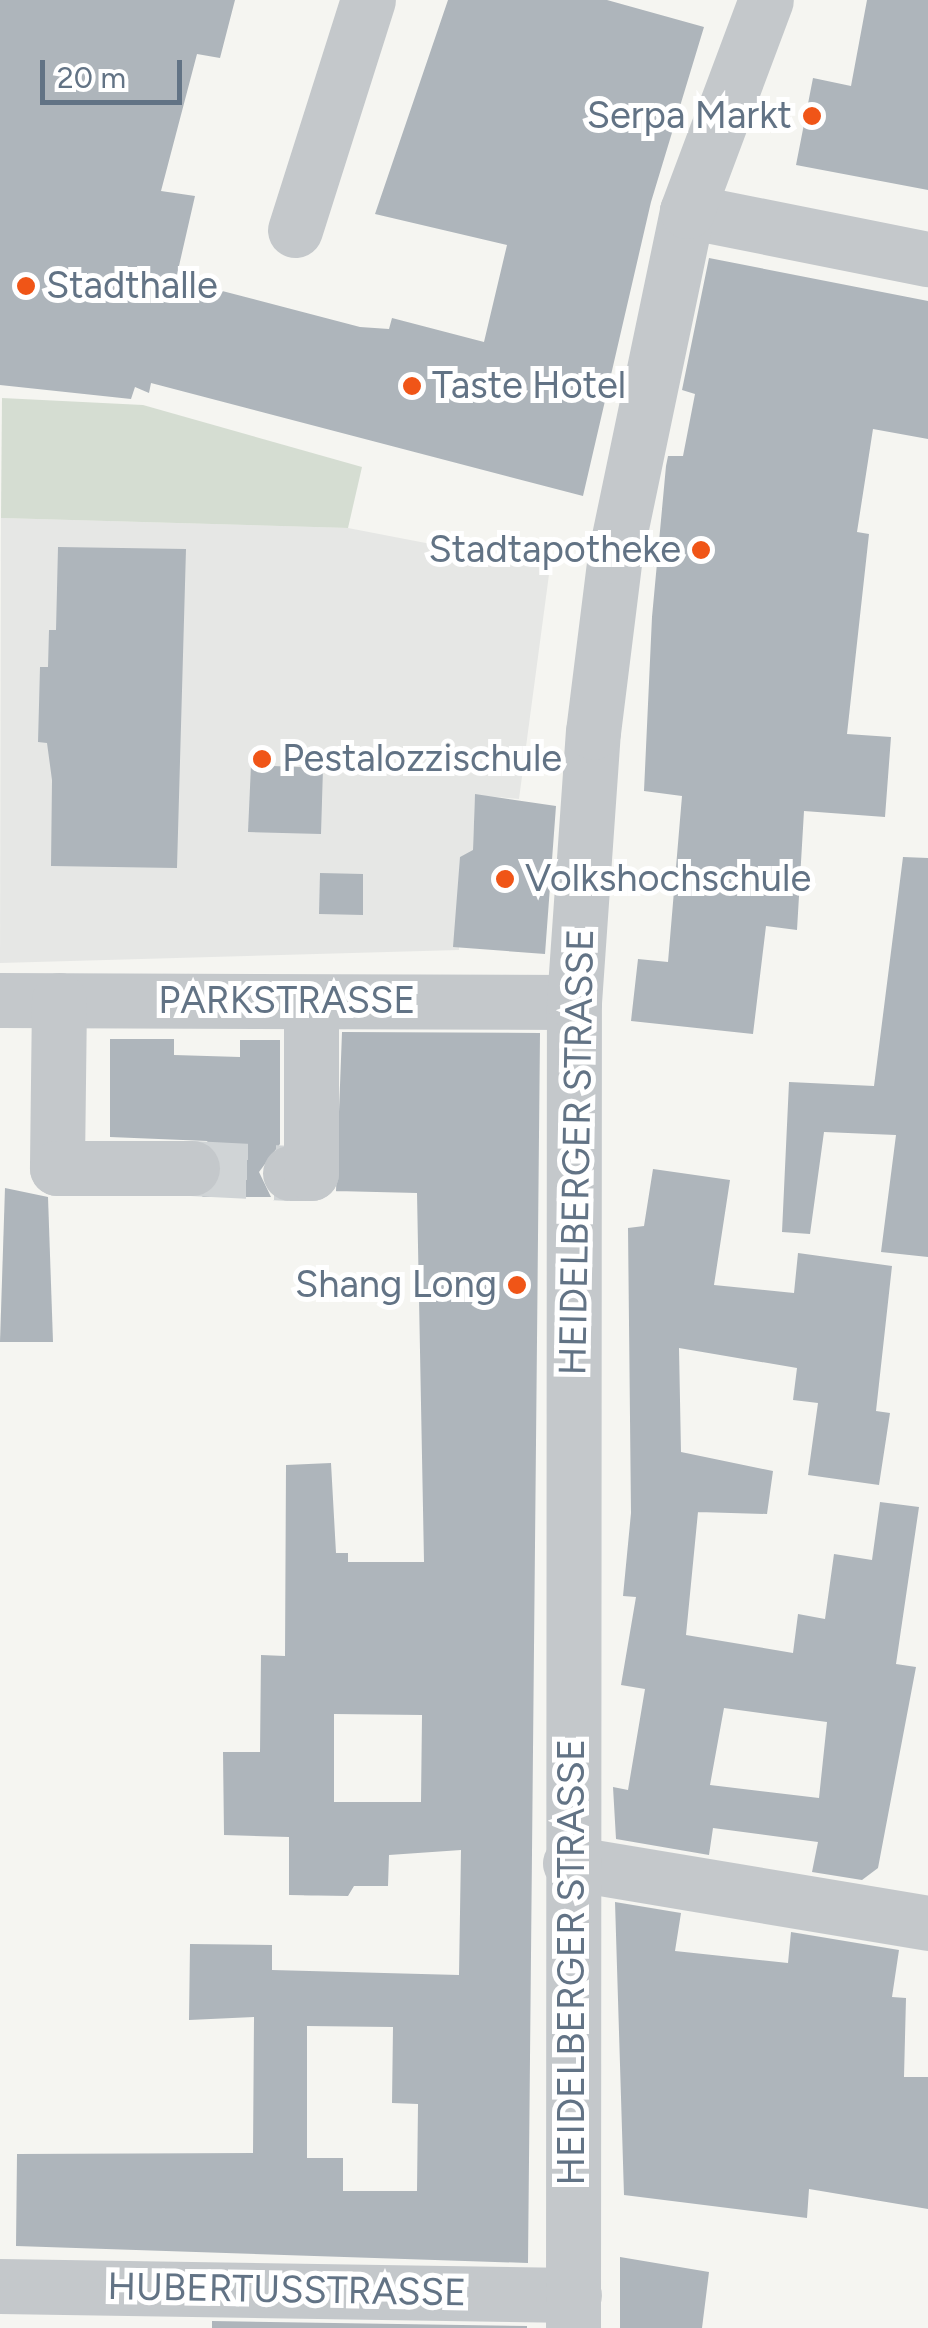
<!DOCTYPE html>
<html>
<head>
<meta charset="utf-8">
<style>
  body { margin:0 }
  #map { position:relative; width:928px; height:2328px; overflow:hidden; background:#f5f5f1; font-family:Figtree,sans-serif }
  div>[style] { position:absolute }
  .built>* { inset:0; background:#e6e7e5 }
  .green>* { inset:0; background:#d5ddd2 }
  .building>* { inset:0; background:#aeb5bb }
  .minor-tunnel>* { height:55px; margin-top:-27.5px; transform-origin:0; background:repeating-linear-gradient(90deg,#d0d4d6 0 55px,transparent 0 83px) }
  .minor>* { height:55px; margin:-27.5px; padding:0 27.5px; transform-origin:27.5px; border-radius:27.5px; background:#c4c8cb }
  .dots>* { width:28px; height:28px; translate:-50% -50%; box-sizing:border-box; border:5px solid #fff; border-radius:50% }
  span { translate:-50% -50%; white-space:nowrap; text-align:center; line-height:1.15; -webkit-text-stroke:10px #fff; paint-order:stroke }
  .poi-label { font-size:38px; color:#627385 }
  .right { translate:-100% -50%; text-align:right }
  .left { translate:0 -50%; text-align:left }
  .street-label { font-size:38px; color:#627385 }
  .scale { position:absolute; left:40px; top:60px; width:142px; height:45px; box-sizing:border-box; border:5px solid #627385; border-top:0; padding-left:12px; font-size:30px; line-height:35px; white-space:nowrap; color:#627385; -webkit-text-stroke:8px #fff; paint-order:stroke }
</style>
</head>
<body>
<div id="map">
  <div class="built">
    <i style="clip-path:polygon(1px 518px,348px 528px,550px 567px,519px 799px,475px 795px,473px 851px,460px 857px,459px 950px,0 963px)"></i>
  </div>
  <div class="green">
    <i style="clip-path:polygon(2px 398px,143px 405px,362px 467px,348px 528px,1px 518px)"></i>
  </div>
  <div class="building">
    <i style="clip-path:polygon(0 0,235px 0,220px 58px,197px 54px,161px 191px,195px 196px,176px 279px,360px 327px,389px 329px,392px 318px,484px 342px,507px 245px,375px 214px,448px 0,607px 0,704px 27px,651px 202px,583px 496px,151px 383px,149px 393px,135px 387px,131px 399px,0 385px)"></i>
    <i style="clip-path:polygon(867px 0,928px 0,928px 190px,796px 165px,813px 78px,851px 86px)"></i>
    <i style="clip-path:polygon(709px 258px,928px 301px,928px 439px,873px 429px,857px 532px,869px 534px,847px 734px,891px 737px,885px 817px,804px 811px,797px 930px,766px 926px,753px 1034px,631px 1021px,638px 959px,668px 962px,682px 796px,644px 791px,652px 617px,666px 466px,668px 456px,683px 456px,695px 394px,682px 390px)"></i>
    <i style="clip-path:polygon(58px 547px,186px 549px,177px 868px,51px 866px,52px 780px,47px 743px,38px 742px,39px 705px,40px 667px,48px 667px,49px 630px,56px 630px)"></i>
    <i style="clip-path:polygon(251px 765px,323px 768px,321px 834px,248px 832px)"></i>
    <i style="clip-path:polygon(475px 794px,556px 806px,545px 954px,453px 947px,460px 857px,473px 850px)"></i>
    <i style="clip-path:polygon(903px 857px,928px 858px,928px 1257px,881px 1252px,896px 1135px,824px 1132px,810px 1234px,782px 1232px,789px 1082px,874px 1086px)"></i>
    <i style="clip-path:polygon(320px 873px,363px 874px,363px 915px,319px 914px)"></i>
    <i style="clip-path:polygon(evenodd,342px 1032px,540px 1033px,528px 2263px,16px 2246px,17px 2154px,253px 2153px,254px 2017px,189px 2020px,190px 1944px,272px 1945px,272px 1970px,459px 1975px,461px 1850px,389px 1855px,388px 1886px,354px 1886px,348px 1896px,289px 1895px,289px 1837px,224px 1835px,223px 1752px,260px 1752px,261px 1655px,285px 1656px,286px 1465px,331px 1463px,336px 1553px,348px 1553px,348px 1562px,424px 1562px,417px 1193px,336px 1191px,342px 1032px,334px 1714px,422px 1715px,421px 1802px,334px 1802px,334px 1714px,342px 1032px,307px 2026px,393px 2027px,392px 2103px,418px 2104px,417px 2191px,343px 2191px,343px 2158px,307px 2158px,307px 2026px)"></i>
    <i style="clip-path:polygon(110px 1039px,174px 1039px,174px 1055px,240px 1057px,240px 1040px,280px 1040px,280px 1144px,259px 1172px,271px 1197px,202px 1197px,223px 1169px,207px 1141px,110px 1137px)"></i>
    <i style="clip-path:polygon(evenodd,653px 1169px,730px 1180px,714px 1285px,794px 1293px,798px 1253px,892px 1266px,876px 1411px,890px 1413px,879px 1485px,808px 1475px,818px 1403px,793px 1400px,797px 1368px,679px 1348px,681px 1452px,773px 1471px,767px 1514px,698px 1512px,686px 1635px,793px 1653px,798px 1614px,825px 1619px,834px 1554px,872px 1560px,880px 1502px,919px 1507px,896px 1664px,916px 1667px,878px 1868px,862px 1880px,812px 1872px,818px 1842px,713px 1828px,709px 1855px,616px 1839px,613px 1787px,628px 1790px,645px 1689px,621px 1685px,636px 1597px,623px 1596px,631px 1513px,628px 1228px,644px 1226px,653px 1169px,724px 1708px,827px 1722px,819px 1798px,710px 1785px,724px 1708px)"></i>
    <i style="clip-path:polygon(5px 1188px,48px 1197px,53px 1342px,0 1342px)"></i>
    <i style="clip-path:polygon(615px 1902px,681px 1913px,675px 1951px,788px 1963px,791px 1932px,899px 1950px,892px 1997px,906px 1998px,904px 2077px,928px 2077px,928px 2209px,809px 2189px,807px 2218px,624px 2195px)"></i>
    <i style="clip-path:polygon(620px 2257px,709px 2272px,702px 2328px,620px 2328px)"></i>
    <i style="clip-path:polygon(212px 2321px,527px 2326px,527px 2328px,212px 2328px)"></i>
  </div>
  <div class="minor-tunnel">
    <i style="left:192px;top:1168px;width:98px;rotate:2.9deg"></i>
  </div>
  <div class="minor">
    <i style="left:687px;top:211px;width:246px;rotate:11.3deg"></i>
    <i style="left:295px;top:230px;width:241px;rotate:-72.4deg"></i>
    <i style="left:0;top:1000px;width:574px;rotate:0.2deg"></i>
    <i style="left:59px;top:1000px;width:168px;rotate:90.7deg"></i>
    <i style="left:57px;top:1168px;width:135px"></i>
    <i style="left:290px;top:1173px;width:21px"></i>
    <i style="left:311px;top:1173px;width:171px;rotate:-90deg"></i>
    <i style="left:570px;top:1863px;width:363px;rotate:9.5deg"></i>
    <i style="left:0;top:2286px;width:574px;rotate:0.9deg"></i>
    <i style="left:573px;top:2328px;width:1326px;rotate:-89.96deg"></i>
    <i style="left:574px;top:1002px;width:271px;rotate:-86deg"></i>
    <i style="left:593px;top:732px;width:177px;rotate:-82.9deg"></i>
    <i style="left:615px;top:556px;width:352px;rotate:-78.2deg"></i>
    <i style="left:687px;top:211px;width:225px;rotate:-69.5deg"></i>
  </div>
  <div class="dots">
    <i style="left:812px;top:116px;background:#f05517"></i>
    <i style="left:26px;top:286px;background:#f05517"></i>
    <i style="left:412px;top:386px;background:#f05517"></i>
    <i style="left:701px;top:550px;background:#f05517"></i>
    <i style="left:262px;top:759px;background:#f05517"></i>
    <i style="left:505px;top:879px;background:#f05517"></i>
    <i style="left:517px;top:1285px;background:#f05517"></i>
  </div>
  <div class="poi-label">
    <span class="right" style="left:792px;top:116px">Serpa Markt</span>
    <span class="left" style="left:46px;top:286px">Stadthalle</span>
    <span class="left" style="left:432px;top:386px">Taste Hotel</span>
    <span class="right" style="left:681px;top:550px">Stadtapotheke</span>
    <span class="left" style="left:282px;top:759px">Pestalozzischule</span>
    <span class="left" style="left:525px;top:879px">Volkshochschule</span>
    <span class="right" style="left:497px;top:1285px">Shang Long</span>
  </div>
  <div class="street-label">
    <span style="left:287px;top:1001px">PARKSTRASSE</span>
    <span style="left:577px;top:1152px;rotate:-89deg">HEIDELBERGER STRASSE</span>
    <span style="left:572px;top:1962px;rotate:-90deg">HEIDELBERGER STRASSE</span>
    <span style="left:287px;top:2290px;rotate:1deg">HUBERTUSSTRASSE</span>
  </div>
  <div class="scale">20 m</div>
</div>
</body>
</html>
